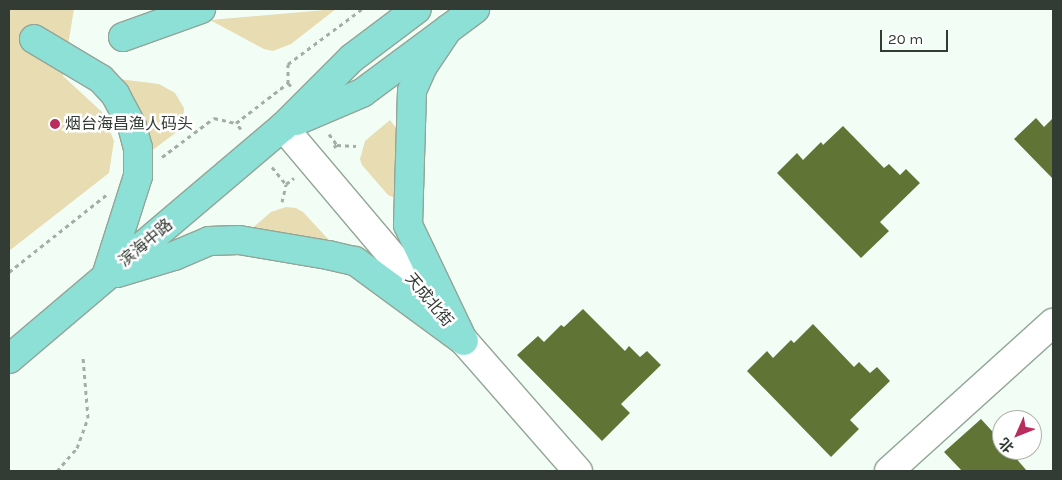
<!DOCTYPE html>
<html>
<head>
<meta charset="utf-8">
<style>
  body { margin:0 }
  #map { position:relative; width:1062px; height:480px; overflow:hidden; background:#f2fef5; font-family:Karla,"Noto Sans SC",sans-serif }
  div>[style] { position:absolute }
  .green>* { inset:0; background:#e7dcb2 }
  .building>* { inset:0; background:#607436 }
  .path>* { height:3px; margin-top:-1.5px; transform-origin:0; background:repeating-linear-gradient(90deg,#a4aea7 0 4px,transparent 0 8px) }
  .roads { filter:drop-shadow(1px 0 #93a598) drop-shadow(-1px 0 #93a598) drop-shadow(0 1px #93a598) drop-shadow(0 -1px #93a598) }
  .minor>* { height:28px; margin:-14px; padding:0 14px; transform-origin:14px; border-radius:14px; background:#fff }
  .major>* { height:28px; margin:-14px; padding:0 14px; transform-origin:14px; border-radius:14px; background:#8ce0d6 }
  .dots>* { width:14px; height:14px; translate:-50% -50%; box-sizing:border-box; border:2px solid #fff; border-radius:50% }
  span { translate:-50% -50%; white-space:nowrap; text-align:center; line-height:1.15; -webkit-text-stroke:5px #fff; paint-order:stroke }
  .poi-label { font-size:16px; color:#333b35 }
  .left { translate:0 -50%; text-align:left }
  .street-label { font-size:16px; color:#333b35 }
  .frame { position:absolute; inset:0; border:10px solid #333b35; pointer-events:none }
  .north { position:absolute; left:992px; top:410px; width:50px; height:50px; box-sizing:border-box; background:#fff; border:1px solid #adb1ae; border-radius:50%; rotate:226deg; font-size:14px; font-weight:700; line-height:20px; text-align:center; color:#333b35 }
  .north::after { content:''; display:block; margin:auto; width:18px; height:22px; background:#b92c5d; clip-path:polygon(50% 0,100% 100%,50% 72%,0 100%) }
  .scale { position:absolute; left:880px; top:30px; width:68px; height:22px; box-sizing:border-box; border:2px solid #333b35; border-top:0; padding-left:6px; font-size:15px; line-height:18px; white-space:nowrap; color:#333b35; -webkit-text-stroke:4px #fff; paint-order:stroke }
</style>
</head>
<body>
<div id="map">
  <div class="green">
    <i style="clip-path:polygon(9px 9px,74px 9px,63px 76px,102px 112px,114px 141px,109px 173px,9px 251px)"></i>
    <i style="clip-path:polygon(336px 9px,291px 44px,273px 51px,264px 49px,210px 20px)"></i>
    <i style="clip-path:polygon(111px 78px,159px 84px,175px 93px,184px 108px,183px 123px,178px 131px,150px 152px)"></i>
    <i style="clip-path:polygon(390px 120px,396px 128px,395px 198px,388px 195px,362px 165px,360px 159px,365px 141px)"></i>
    <i style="clip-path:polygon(286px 207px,296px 208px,303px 212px,328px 239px,325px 240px,249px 231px,271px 212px)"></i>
  </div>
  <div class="building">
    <i style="clip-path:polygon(1036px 118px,1044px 127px,1053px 118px,1053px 179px,1014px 139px)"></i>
    <i style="clip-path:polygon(843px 126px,884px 168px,889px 164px,900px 175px,906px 169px,920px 183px,880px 222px,889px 231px,861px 258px,777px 173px,797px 153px,803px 160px,821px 142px,823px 145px)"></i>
    <i style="clip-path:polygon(583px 309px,625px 351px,629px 346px,640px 357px,647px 351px,661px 365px,621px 404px,630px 413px,602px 441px,517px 355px,538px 336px,544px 342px,561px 325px,564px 327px)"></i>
    <i style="clip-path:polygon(813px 324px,854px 367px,859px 362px,870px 373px,877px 367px,890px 381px,850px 420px,859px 429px,831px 457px,747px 371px,767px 351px,773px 358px,791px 340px,794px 343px)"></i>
    <i style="clip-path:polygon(981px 419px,1002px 442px,1002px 450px,1009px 450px,1027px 471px,962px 471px,944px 452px)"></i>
  </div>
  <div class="path">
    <i style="left:291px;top:86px;width:4px;rotate:-135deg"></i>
    <i style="left:288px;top:83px;width:19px;rotate:-90deg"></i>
    <i style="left:288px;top:64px;width:92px;rotate:-36.6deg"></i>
    <i style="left:241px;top:129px;width:8px;rotate:-130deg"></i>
    <i style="left:236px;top:123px;width:66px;rotate:-37.6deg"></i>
    <i style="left:329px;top:134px;width:14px;rotate:54deg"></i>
    <i style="left:337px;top:145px;width:6px;rotate:149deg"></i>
    <i style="left:337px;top:145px;width:19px;rotate:3deg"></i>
    <i style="left:162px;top:157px;width:65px;rotate:-36.9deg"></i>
    <i style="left:214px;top:118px;width:23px;rotate:13deg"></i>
    <i style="left:272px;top:167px;width:22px;rotate:51deg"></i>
    <i style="left:286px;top:184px;width:10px;rotate:-37deg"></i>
    <i style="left:282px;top:202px;width:18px;rotate:-77deg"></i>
    <i style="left:9px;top:272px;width:124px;rotate:-38.4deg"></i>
    <i style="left:57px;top:471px;width:30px;rotate:-49deg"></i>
    <i style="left:77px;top:448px;width:32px;rotate:-70deg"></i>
    <i style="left:88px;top:418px;width:61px;rotate:-94.7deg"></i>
  </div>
  <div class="roads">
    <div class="minor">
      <i style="left:283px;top:127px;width:280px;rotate:49.8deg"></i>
      <i style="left:464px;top:341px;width:173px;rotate:48.8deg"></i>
      <i style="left:889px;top:471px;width:221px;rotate:-42.1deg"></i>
    </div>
    <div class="major">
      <i style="left:448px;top:29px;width:45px;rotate:124deg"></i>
      <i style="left:423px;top:66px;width:27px;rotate:114deg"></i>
      <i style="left:412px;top:91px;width:134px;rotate:91.7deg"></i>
      <i style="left:408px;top:225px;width:125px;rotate:64.5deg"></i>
      <i style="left:123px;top:37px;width:83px;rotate:-19.7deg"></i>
      <i style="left:34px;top:39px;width:78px;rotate:30.8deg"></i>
      <i style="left:101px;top:79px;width:21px;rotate:47deg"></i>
      <i style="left:115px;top:94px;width:36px;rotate:62deg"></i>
      <i style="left:132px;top:126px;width:23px;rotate:75deg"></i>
      <i style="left:138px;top:148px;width:28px;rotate:90deg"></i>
      <i style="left:138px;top:176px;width:105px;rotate:107.7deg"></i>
      <i style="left:296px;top:121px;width:72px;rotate:-23deg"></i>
      <i style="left:362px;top:93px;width:141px;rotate:-36.6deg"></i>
      <i style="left:117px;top:273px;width:59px;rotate:-16.6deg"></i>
      <i style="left:174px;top:256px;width:38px;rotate:-23deg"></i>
      <i style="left:209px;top:241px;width:30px;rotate:-2deg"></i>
      <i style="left:239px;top:240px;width:90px;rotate:9.6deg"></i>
      <i style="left:328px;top:255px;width:28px;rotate:13deg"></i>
      <i style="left:355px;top:261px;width:135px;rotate:36.3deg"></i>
      <i style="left:9px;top:359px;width:359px;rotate:-40.3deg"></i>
      <i style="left:283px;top:127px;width:98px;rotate:-45deg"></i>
      <i style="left:352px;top:58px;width:81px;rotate:-37deg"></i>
    </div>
  </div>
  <div class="dots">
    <i style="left:55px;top:124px;background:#b92c5d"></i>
  </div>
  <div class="poi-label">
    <span class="left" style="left:65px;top:124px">烟台海昌渔人码头</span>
  </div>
  <div class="street-label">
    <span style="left:146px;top:243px;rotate:-40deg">滨海中路</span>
    <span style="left:429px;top:300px;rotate:50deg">天成北街</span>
  </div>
  <div class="frame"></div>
  <div class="north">北</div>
  <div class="scale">20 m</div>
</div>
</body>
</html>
